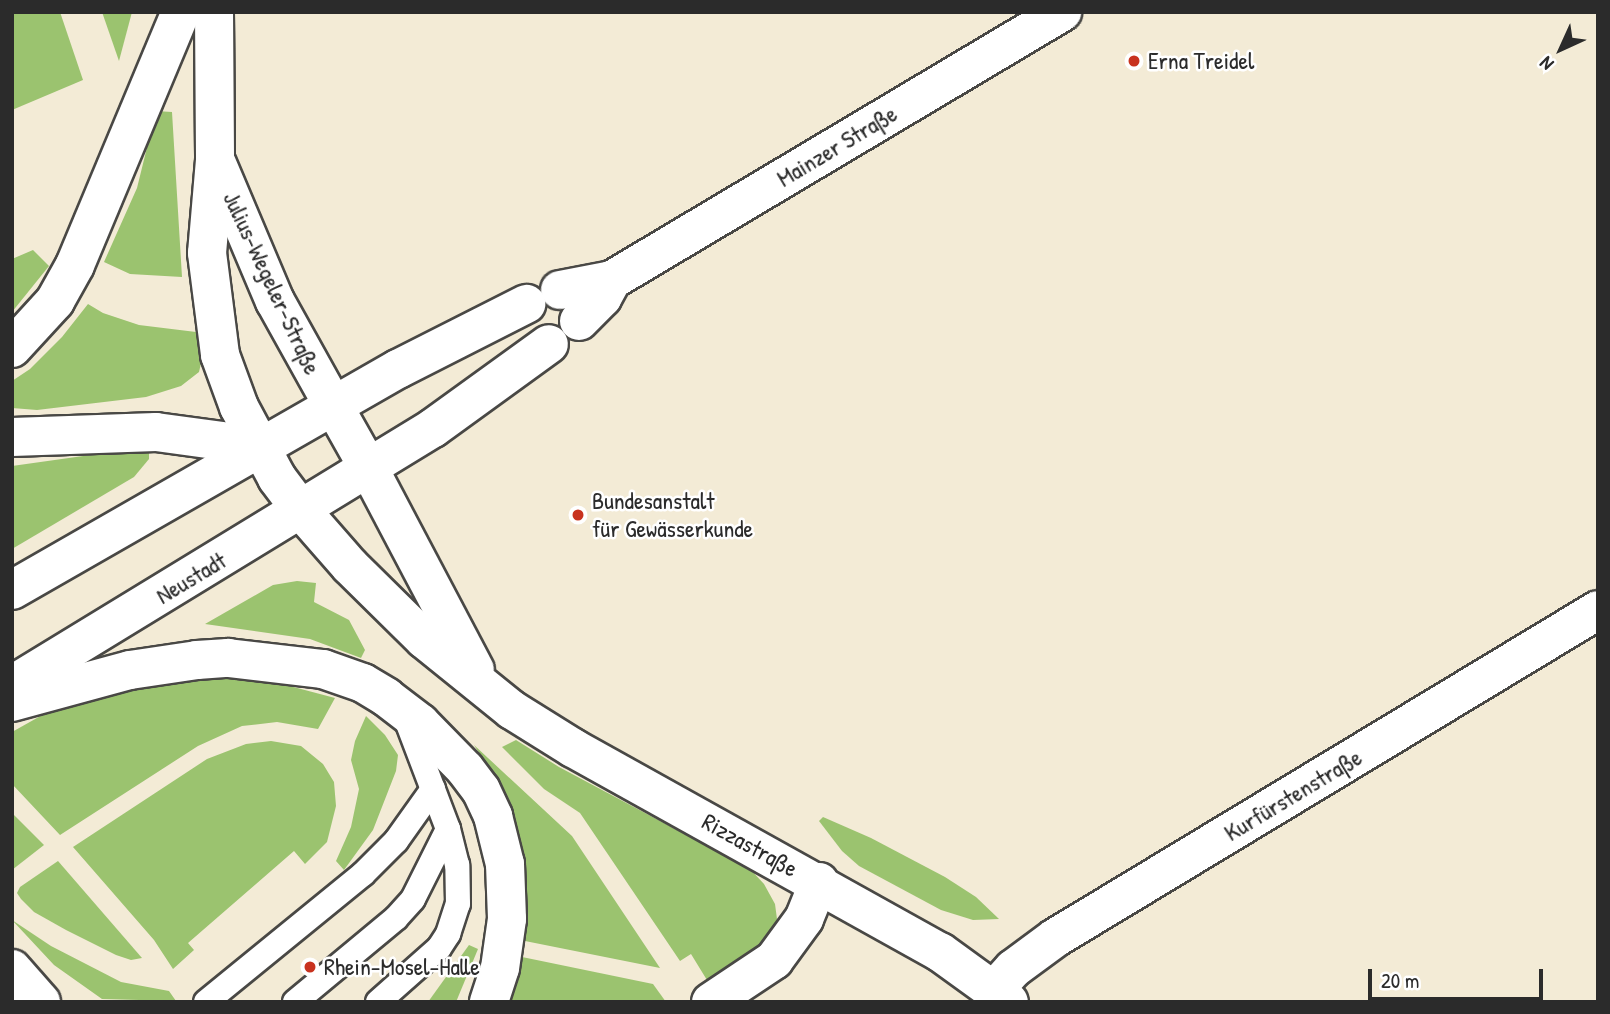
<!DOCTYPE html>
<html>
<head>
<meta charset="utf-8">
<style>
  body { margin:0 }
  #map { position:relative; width:1610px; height:1014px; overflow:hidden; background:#f3ebd6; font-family:"Patrick Hand",sans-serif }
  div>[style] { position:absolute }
  .green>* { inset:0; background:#9bc36f }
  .roads { filter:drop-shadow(2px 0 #494845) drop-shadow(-2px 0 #494845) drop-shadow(0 2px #494845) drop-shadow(0 -2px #494845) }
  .lane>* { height:24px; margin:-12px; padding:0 12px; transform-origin:12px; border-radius:12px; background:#fff }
  .street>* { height:38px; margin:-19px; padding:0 19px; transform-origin:19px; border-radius:19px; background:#fff }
  .secondary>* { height:38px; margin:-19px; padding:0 19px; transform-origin:19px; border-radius:19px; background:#fff }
  .primary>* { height:38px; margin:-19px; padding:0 19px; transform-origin:19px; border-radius:19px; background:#fff }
  .dots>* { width:19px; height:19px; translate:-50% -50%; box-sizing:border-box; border:4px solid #fff; border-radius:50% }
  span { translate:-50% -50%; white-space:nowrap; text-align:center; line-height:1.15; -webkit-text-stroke:5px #fff; paint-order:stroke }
  .poi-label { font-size:24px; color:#2b2b2b }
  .left { translate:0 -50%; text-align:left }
  .street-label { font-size:24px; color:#2b2b2b }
  .frame { position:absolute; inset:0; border:14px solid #2b2b2b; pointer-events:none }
  .north { position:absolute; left:1526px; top:14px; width:70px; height:70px; -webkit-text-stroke:5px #fff; paint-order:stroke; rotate:225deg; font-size:19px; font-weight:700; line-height:28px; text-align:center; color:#2b2b2b }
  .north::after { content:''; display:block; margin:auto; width:24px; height:32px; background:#2b2b2b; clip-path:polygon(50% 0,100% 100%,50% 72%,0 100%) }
  .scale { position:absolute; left:1368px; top:969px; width:175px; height:32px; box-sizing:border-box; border:4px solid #2b2b2b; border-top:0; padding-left:9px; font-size:21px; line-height:24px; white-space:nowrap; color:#2b2b2b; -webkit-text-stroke:5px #fff; paint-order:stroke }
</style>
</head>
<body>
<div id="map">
  <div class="green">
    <i style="clip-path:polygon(12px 12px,60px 12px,83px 80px,12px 110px)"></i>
    <i style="clip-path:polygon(102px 12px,132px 12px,119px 61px)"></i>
    <i style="clip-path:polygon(156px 111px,172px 112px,182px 277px,130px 274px,104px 262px,137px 188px)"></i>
    <i style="clip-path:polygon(33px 250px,49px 266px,12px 312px,12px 259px)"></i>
    <i style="clip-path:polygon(88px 304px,103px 313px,139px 325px,196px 332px,202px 359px,199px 372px,181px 386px,146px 397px,37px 410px,12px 408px,12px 381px,30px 369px,62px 337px)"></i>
    <i style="clip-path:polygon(140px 448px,149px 450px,149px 459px,134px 477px,12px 549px,12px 466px)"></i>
    <i style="clip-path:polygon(297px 581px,316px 583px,314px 602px,349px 620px,365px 650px,361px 658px,310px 639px,205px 624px,273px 585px)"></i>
    <i style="clip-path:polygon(196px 675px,267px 680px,335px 698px,318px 729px,277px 722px,242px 726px,198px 746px,60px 835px,12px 784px,12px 732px,53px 709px,109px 691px)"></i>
    <i style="clip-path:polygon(366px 716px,385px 735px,398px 755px,396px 771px,373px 830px,344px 870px,336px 861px,351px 827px,359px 789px,351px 760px,355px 741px)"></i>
    <i style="clip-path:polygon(516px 740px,559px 767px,750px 869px,764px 884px,775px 904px,777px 919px,772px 938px,710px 985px,691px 954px,680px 961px,580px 813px,544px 789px,502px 747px)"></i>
    <i style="clip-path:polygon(271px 741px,301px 746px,323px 764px,334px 782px,336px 806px,327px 842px,305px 864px,294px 851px,188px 943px,194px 950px,173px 969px,154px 940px,73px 847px,207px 759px,246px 744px)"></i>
    <i style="clip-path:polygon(474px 745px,572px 836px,660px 968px,525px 941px,526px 912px,493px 775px)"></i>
    <i style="clip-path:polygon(12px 813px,44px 845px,12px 870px)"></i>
    <i style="clip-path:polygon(823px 817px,871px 838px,945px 877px,976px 897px,999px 919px,973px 920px,941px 910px,859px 866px,842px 851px,819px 821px)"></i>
    <i style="clip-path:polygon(58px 861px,142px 958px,131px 960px,116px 955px,66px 930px,34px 912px,21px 899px,17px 893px,20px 887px)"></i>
    <i style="clip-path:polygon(12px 920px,51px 946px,121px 982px,169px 991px,176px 1001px,102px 999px,54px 965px)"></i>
    <i style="clip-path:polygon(469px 945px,478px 949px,456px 1002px,428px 1002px)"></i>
    <i style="clip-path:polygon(522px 957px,653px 984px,666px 1002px,509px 1002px)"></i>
  </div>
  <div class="roads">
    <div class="lane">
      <i style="left:206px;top:1002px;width:203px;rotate:-39.2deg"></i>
      <i style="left:363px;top:874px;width:47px;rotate:-45deg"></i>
      <i style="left:396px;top:841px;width:64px;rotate:-54.6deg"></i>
      <i style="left:295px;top:1002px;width:131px;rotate:-39.7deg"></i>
      <i style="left:396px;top:918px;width:25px;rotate:-48deg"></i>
      <i style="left:413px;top:899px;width:78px;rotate:-63.4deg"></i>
      <i style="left:378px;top:1002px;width:81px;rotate:-41.5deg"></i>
      <i style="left:439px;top:948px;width:17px;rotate:-57deg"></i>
      <i style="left:448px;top:934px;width:32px;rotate:-72deg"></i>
      <i style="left:458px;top:904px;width:39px;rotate:-91deg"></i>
      <i style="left:457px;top:865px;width:37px;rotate:-104deg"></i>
      <i style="left:448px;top:829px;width:121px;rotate:-110.8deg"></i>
    </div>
    <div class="street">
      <i style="left:214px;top:12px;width:148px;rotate:89.6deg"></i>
      <i style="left:215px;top:160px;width:93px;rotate:94.9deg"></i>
      <i style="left:207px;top:253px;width:103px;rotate:82.7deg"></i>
      <i style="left:220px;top:355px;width:55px;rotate:69.9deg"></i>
      <i style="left:239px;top:407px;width:81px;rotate:61.8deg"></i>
      <i style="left:277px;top:478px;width:40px;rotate:53deg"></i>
      <i style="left:301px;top:510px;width:74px;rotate:48.8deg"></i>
      <i style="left:350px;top:566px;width:104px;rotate:44.6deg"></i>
      <i style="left:424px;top:639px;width:113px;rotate:38.9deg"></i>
      <i style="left:512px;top:710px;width:72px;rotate:31.9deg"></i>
      <i style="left:573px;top:748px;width:420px;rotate:29.1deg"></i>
      <i style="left:940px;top:952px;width:85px;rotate:35.9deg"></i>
      <i style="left:217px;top:164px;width:149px;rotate:67.1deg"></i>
      <i style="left:275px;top:301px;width:119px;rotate:60.9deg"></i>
      <i style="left:368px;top:467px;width:229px;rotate:62.2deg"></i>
      <i style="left:995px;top:989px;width:27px;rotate:-48deg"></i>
      <i style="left:1013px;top:969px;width:52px;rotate:-36.4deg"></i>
      <i style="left:1055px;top:938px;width:634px;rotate:-31.13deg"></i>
      <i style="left:711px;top:1002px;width:76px;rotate:-33.7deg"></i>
      <i style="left:774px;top:960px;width:51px;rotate:-53.8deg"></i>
      <i style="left:804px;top:919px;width:40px;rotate:-68deg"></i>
    </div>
    <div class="secondary">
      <i style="left:560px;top:290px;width:53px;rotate:-10.9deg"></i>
      <i style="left:612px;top:280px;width:524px;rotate:-30.78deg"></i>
      <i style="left:579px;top:321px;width:33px;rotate:-45deg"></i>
      <i style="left:602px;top:298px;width:21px;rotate:-61deg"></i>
      <i style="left:333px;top:405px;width:71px;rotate:60.6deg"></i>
      <i style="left:12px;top:590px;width:445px;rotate:-29.8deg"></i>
      <i style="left:398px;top:369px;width:144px;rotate:-26.9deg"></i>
      <i style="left:12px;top:685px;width:493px;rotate:-31.4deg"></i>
      <i style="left:433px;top:428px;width:143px;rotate:-35.9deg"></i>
    </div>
    <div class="primary">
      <i style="left:12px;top:348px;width:64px;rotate:-47.5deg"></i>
      <i style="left:55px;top:301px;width:41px;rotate:-60.9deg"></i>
      <i style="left:75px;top:265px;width:274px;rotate:-67.3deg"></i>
      <i style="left:12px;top:437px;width:144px;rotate:-2deg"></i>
      <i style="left:156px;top:432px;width:105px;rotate:7.7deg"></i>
      <i style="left:12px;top:702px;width:122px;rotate:-15.2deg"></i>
      <i style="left:130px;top:670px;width:68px;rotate:-8.5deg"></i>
      <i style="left:197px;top:660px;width:31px;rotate:-4deg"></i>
      <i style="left:228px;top:658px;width:96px;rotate:6.6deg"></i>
      <i style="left:323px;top:669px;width:42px;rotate:19.3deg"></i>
      <i style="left:363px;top:683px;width:27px;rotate:31deg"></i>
      <i style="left:386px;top:697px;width:43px;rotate:37.4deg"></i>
      <i style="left:420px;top:723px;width:64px;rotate:45.6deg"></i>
      <i style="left:465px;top:769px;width:26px;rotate:53deg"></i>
      <i style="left:481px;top:790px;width:29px;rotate:65deg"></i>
      <i style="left:493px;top:816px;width:49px;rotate:76deg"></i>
      <i style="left:505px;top:864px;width:55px;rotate:87.9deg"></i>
      <i style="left:507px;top:919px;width:49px;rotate:98.1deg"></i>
      <i style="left:500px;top:968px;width:36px;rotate:108deg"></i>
      <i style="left:12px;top:969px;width:44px;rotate:48.7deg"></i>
    </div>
  </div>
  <div class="dots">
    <i style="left:1134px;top:61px;background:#c8321e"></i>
    <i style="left:578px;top:515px;background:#c8321e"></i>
    <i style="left:310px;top:967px;background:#c8321e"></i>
  </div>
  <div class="poi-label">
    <span class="left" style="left:1148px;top:61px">Erna Treidel</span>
    <span class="left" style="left:592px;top:515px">Bundesanstalt<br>für Gewässerkunde</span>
    <span class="left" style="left:324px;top:967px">Rhein-Mosel-Halle</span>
  </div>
  <div class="street-label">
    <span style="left:837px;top:146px;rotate:-31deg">Mainzer Straße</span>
    <span style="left:272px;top:283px;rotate:65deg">Julius-Wegeler-Straße</span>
    <span style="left:191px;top:578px;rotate:-31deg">Neustadt</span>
    <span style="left:1293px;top:795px;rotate:-31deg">Kurfürstenstraße</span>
    <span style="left:750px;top:845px;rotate:29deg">Rizzastraße</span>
  </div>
  <div class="frame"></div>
  <div class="north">N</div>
  <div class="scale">20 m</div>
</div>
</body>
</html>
